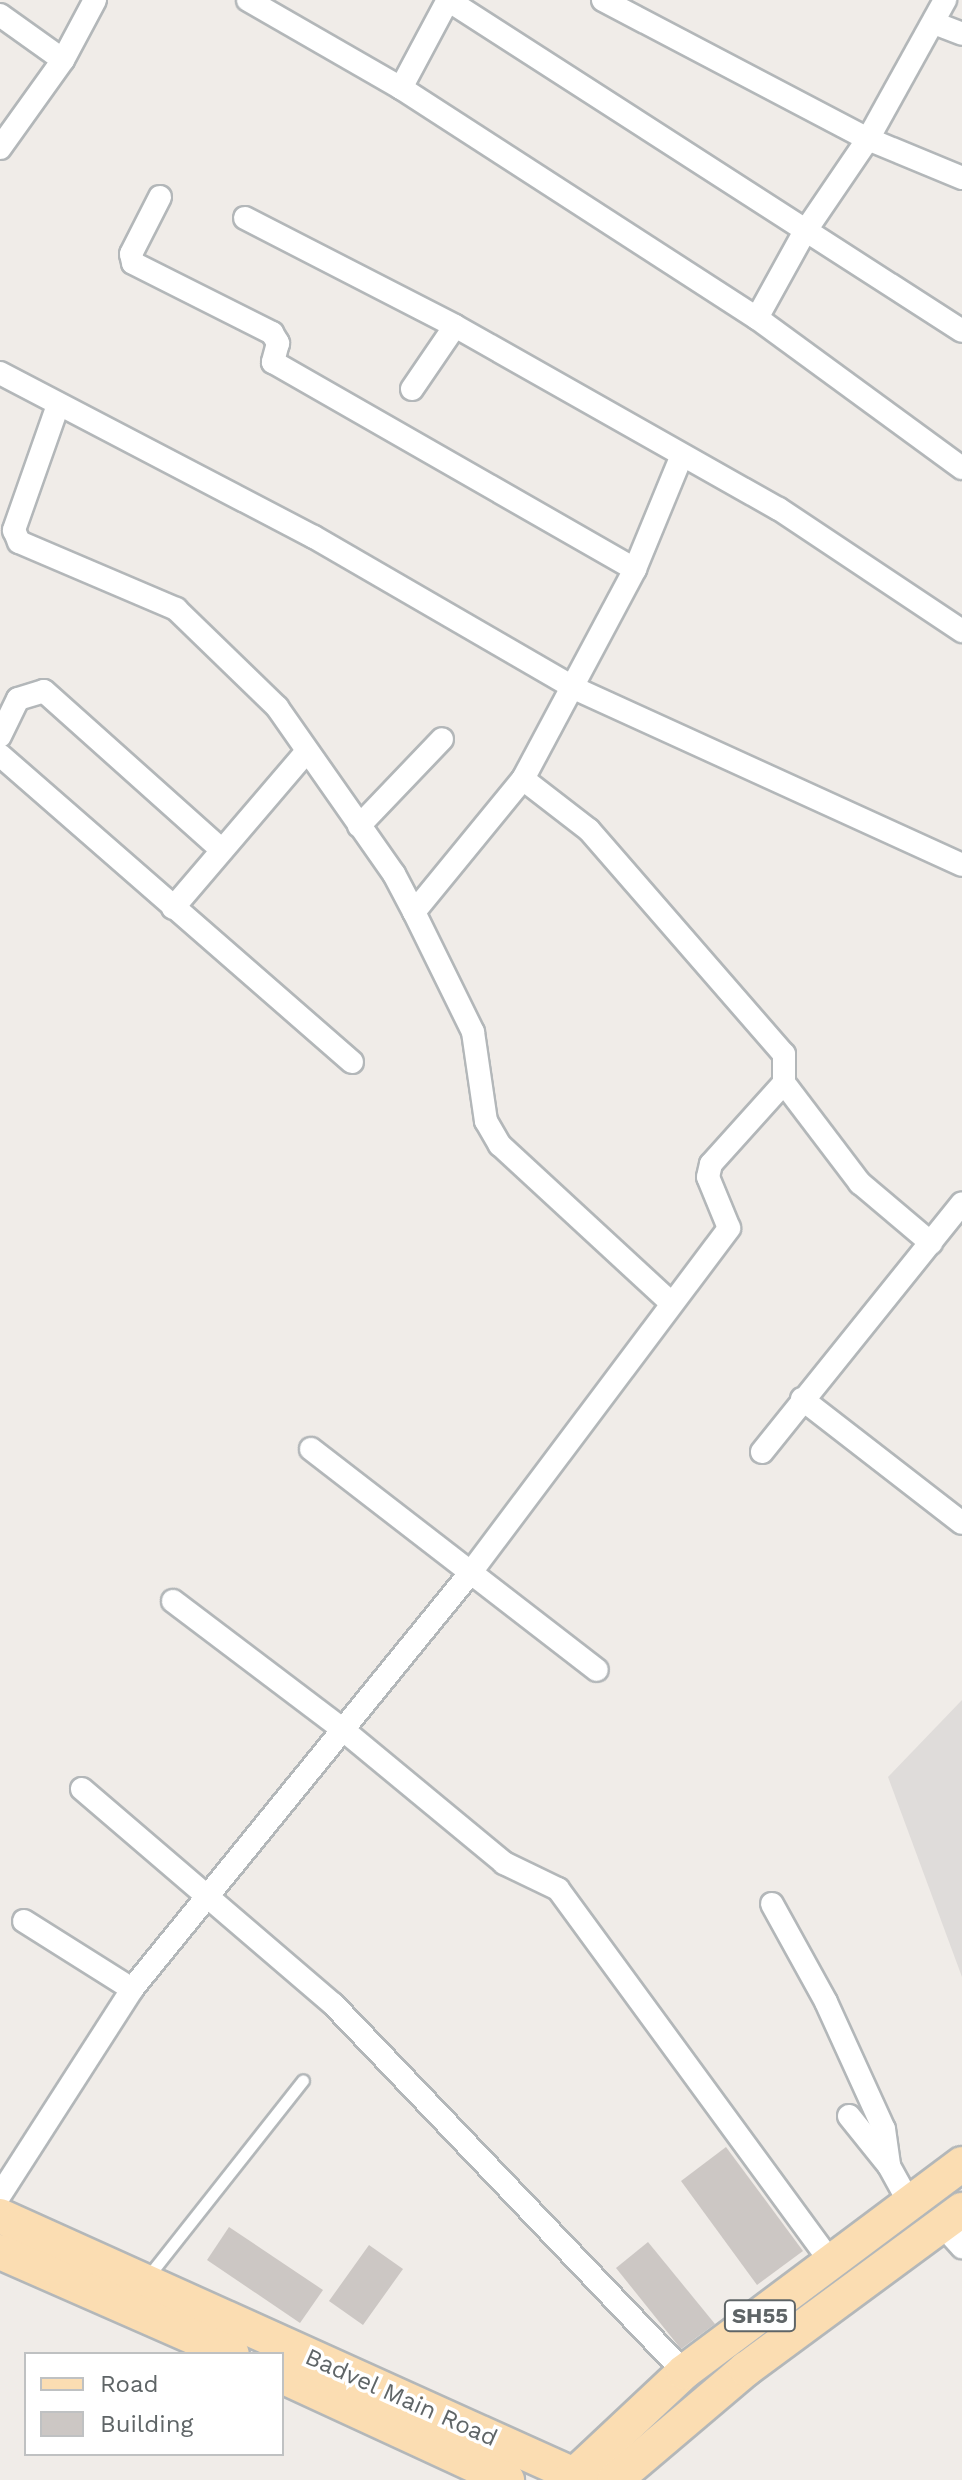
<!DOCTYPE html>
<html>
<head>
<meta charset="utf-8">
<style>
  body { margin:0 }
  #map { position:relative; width:962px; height:2480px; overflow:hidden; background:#f0ece8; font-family:"Work Sans",sans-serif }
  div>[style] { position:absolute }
  .industrial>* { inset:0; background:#dfdcda }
  .building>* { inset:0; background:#ccc7c4 }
  .roads { filter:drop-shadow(2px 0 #b3b7b9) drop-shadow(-2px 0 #b3b7b9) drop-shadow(0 2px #b3b7b9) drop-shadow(0 -2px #b3b7b9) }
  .service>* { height:11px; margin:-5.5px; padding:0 5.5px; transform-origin:5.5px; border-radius:5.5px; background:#fff }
  .minor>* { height:22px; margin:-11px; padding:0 11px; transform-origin:11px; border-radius:11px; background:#fff }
  .primary>* { height:34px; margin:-17px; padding:0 17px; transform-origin:17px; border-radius:17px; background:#fbddb2 }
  span { translate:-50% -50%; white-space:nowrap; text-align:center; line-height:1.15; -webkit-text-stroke:7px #fff; paint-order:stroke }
  .shield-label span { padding:2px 6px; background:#fff; border:2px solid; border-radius:6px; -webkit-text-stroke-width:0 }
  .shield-label { font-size:22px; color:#5f6567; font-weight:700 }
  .street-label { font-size:24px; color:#5f6567 }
  .legend { position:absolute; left:24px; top:2352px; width:260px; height:104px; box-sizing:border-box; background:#fff; border:2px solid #bfc1c2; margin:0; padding:10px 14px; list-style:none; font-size:24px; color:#5f6567 }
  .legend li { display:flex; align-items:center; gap:16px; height:40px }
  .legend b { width:40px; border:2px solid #bfc1c2 }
</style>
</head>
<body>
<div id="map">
  <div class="industrial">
    <i style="clip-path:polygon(962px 1700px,962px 1977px,888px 1777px)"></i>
  </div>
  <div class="building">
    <i style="clip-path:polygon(726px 2147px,803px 2251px,757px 2285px,681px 2181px)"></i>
    <i style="clip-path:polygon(229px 2227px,323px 2290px,300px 2323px,207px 2260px)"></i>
    <i style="clip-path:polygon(648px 2242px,715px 2324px,681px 2349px,616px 2268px)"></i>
    <i style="clip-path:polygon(369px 2245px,403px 2269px,363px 2325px,329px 2301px)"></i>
  </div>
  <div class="roads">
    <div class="service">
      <i style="left:146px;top:2279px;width:253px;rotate:-51.7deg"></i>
    </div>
    <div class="minor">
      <i style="left:248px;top:0;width:177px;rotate:29.9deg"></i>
      <i style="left:401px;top:88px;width:424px;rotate:32.9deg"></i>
      <i style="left:757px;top:318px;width:254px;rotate:36.2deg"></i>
      <i style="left:448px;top:0;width:611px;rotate:32.78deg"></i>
      <i style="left:603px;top:0;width:299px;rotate:27.7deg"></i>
      <i style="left:868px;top:139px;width:102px;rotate:22.5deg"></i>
      <i style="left:0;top:15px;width:77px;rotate:35.5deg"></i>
      <i style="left:934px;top:23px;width:30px;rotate:21deg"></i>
      <i style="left:401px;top:88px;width:98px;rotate:-61.9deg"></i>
      <i style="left:0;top:148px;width:108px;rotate:-54.4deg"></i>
      <i style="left:63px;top:60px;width:68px;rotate:-61.9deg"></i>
      <i style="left:160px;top:197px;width:64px;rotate:117deg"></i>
      <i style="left:131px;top:254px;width:9px;rotate:77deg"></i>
      <i style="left:133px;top:263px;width:156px;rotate:26.7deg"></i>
      <i style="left:272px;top:333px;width:12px;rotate:59deg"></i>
      <i style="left:278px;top:343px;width:20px;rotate:105deg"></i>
      <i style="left:273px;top:362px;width:417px;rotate:29.8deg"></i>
      <i style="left:245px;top:218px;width:236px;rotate:27.2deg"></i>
      <i style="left:455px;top:326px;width:372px;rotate:29.5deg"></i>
      <i style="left:779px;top:509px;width:220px;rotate:33.7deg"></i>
      <i style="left:757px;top:318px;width:97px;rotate:-61.1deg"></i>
      <i style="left:804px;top:233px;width:114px;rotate:-55.8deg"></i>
      <i style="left:868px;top:139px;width:159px;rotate:-61deg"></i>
      <i style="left:0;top:373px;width:354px;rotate:27.6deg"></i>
      <i style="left:314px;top:537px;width:301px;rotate:30.1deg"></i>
      <i style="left:574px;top:688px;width:426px;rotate:24.5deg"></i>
      <i style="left:412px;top:389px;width:76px;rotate:-55.7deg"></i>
      <i style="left:58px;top:405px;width:133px;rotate:109.4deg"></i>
      <i style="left:14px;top:530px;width:13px;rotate:67deg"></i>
      <i style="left:19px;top:542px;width:171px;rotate:23.1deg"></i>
      <i style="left:176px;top:609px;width:141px;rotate:44.1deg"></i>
      <i style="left:277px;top:707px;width:204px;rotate:55deg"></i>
      <i style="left:394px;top:874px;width:43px;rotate:62.2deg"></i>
      <i style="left:414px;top:912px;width:134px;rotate:63.8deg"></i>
      <i style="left:473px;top:1032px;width:90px;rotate:81.7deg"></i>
      <i style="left:486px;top:1121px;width:28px;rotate:60deg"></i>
      <i style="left:500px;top:1145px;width:233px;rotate:42.7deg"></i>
      <i style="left:0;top:736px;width:41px;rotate:-64.1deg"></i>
      <i style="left:18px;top:699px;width:27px;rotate:-17deg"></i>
      <i style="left:44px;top:691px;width:237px;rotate:41.8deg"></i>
      <i style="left:0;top:755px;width:467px;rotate:41.1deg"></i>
      <i style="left:523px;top:779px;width:83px;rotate:37.7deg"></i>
      <i style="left:589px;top:830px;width:297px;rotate:49deg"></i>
      <i style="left:784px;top:1054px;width:29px;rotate:90deg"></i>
      <i style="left:784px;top:1083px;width:126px;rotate:52.8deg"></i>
      <i style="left:860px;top:1183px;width:93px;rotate:40.2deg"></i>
      <i style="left:359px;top:826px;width:120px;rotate:-46.3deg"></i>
      <i style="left:173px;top:908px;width:206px;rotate:-49.5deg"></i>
      <i style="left:414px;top:912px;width:172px;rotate:-50.7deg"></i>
      <i style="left:523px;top:779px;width:238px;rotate:-61.9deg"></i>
      <i style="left:635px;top:569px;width:123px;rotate:-67.6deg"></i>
      <i style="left:802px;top:1399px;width:202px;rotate:37.8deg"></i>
      <i style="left:311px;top:1449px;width:361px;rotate:37.7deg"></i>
      <i style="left:762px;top:1452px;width:319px;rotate:-51.2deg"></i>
      <i style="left:173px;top:1601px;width:211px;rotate:37.1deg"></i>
      <i style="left:341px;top:1728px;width:212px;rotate:39.6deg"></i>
      <i style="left:504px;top:1863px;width:60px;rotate:25.7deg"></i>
      <i style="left:558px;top:1889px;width:464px;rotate:53.8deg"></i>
      <i style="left:82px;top:1789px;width:330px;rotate:40.6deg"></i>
      <i style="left:333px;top:2004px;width:509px;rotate:46.35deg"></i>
      <i style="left:772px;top:1904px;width:112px;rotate:61.1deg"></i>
      <i style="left:826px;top:2002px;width:140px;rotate:65.5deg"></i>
      <i style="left:884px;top:2129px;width:37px;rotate:82deg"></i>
      <i style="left:24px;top:1921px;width:128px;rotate:32.2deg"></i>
      <i style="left:849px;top:2116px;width:64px;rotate:51.3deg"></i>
      <i style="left:889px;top:2166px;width:43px;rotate:61.1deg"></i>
      <i style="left:0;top:2195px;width:245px;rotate:-57.3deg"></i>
      <i style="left:132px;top:1989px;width:537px;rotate:-50.89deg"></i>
      <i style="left:471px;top:1572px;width:430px;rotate:-53.1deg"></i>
      <i style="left:729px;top:1228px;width:55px;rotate:-112.4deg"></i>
      <i style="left:708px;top:1177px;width:13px;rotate:-77deg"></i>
      <i style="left:711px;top:1164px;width:109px;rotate:-48deg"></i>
      <i style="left:942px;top:2225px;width:30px;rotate:48deg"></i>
    </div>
    <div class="primary">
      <i style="left:0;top:2216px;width:642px;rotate:24.29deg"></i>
      <i style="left:0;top:2252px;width:253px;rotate:23.7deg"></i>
      <i style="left:282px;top:2376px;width:248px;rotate:24.8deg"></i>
      <i style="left:569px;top:2480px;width:158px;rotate:-43.2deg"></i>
      <i style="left:684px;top:2372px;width:347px;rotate:-36.8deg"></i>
      <i style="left:615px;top:2480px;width:172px;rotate:-40.3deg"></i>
      <i style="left:746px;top:2369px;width:268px;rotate:-36.4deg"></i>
    </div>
  </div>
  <div class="shield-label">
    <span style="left:760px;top:2316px">SH55</span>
  </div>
  <div class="street-label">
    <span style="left:401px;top:2398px;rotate:24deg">Badvel Main Road</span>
  </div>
  <ul class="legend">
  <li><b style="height:10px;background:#fbddb2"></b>Road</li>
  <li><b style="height:22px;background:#ccc7c4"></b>Building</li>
  </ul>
</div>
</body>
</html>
